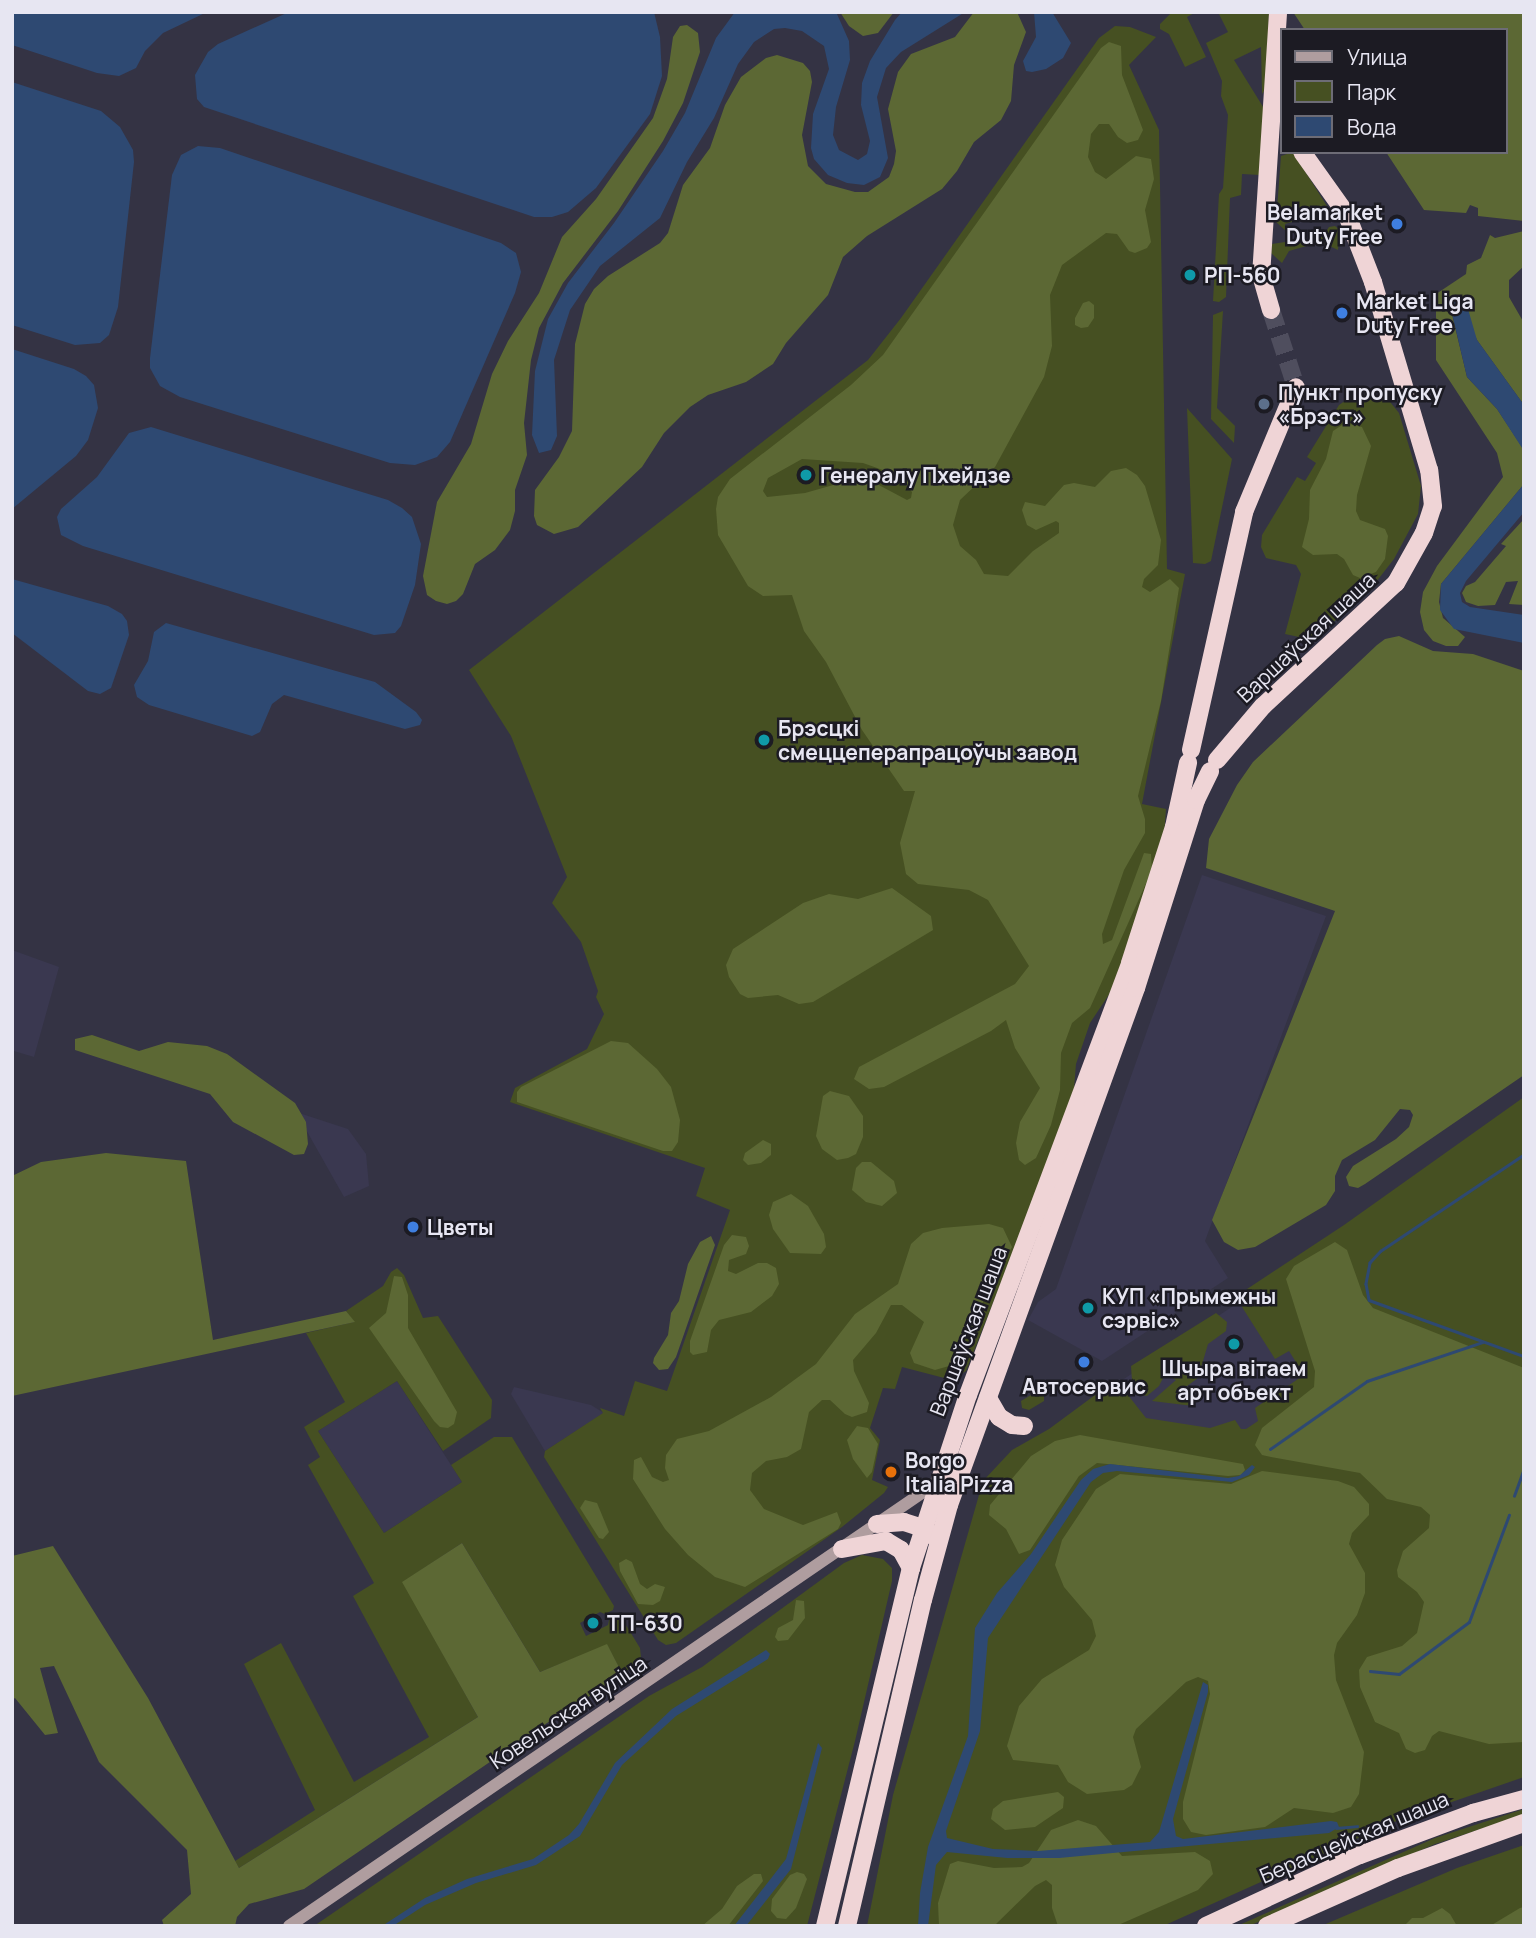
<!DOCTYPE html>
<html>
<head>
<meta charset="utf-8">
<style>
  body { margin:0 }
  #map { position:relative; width:1536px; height:1938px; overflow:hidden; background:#343344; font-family:Manrope,sans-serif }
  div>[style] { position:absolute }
  .built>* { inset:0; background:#3a3850 }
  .green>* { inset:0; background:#465022 }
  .forest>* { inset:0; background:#5c6834 }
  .water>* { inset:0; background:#2e4972 }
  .stream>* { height:2.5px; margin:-1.25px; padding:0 1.25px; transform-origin:1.25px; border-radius:1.25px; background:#2e4972 }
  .highway-tunnel>* { height:18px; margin-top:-9px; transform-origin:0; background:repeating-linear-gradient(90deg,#4f4e5e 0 18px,transparent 0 27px) }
  .secondary>* { height:12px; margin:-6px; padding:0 6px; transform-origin:6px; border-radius:6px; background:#af9d9f }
  .highway>* { height:18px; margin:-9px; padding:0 9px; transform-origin:9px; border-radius:9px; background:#efd4d6 }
  .dots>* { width:19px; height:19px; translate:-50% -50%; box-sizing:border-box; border:4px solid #1c1b23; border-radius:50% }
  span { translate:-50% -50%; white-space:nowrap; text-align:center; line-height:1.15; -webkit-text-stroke:5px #1c1b23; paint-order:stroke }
  .poi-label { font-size:21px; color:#e7e6f2; font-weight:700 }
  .right { translate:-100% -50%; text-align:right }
  .left { translate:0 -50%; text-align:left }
  .street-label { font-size:21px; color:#e7e6f2 }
  .frame { position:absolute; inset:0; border:14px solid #e7e6f2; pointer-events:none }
  .legend { position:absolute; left:1280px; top:28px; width:228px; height:126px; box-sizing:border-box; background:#1c1b23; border:2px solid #6d6c76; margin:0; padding:9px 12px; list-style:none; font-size:21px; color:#e7e6f2 }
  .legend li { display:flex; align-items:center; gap:14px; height:35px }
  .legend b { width:35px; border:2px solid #6d6c76 }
</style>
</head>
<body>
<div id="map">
  <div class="built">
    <i style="clip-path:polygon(1202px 875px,1326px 916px,1205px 1241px,1228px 1278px,1102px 1361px,1028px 1320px,1038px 1302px,1056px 1289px)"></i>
    <i style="clip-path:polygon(12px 950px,59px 967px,34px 1057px,14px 1051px,12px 1056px)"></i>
    <i style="clip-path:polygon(296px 1112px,348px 1129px,366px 1154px,369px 1186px,344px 1197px)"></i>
    <i style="clip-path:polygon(1260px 1288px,1314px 1377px,1250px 1439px,1139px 1430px,1109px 1389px)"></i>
    <i style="clip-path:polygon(397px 1381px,462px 1482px,384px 1533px,318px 1431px)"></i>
    <i style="clip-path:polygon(514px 1387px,591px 1405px,604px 1413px,545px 1451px,511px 1394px)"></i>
  </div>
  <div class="green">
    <i style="clip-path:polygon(1172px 12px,1196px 12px,1187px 17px,1206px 57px,1185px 67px,1169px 34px,1160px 29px,1160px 24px)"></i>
    <i style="clip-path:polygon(1218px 12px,1269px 12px,1267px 87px,1262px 94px,1261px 47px,1234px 60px,1265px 110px,1260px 175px,1242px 174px,1241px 195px,1230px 198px,1226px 297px,1219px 302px,1213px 301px,1219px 194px,1223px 188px,1228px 115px,1221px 96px,1222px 81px,1206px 43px,1228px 32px)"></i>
    <i style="clip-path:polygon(1115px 26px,1130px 27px,1156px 37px,1129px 65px,1159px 130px,1167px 569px,1185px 574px,1142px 804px,1166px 809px,1164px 836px,1116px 984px,1090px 1023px,1076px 1064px,1073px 1101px,966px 1371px,952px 1380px,902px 1367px,895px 1389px,883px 1388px,870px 1428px,880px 1440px,872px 1480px,888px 1487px,884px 1493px,842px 1527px,676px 1643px,666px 1645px,658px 1640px,544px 1457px,545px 1451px,603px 1413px,600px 1408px,624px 1416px,635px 1381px,667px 1391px,730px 1210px,696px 1196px,705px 1168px,510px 1102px,515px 1088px,587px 1049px,604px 1014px,596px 997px,598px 991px,581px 942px,552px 903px,567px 877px,511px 736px,469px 670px,868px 360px,901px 318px,1099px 38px)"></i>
    <i style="clip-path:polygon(1293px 152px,1330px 211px,1319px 222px,1316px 215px,1285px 224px,1287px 232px,1276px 222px,1281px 156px)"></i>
    <i style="clip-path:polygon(1335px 226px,1340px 230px,1338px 250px,1321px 242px,1289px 251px,1282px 263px,1271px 253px,1272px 244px,1285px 242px,1291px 246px,1323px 236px,1329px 227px)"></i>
    <i style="clip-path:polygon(1223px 311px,1217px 408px,1235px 426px,1234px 443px,1211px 419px,1213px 315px)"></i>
    <i style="clip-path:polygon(1371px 394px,1386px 397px,1399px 413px,1421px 486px,1418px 514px,1394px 559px,1369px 591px,1313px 640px,1285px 634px,1301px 574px,1296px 565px,1266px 558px,1261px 547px,1262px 535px,1297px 477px,1305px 481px,1316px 463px,1307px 457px,1339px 405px,1352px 396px)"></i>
    <i style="clip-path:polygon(1187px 408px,1232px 459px,1211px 561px,1205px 564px,1193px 563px)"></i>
    <i style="clip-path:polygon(1524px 1097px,1524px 1777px,1394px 1822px,1163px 1926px,867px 1926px,893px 1795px,983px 1481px,1012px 1450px,1049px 1429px,1110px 1384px,1124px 1390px,1146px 1418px,1210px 1428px,1235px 1420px,1241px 1429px,1246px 1429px,1258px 1421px,1255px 1408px,1304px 1375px,1289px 1351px,1275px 1359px,1242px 1307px,1242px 1297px,1247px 1289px,1344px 1225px)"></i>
    <i style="clip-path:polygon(397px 1268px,404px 1275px,423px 1318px,438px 1316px,492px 1400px,491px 1418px,443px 1451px,397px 1381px,318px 1431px,384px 1533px,462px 1482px,451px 1465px,494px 1437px,512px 1437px,614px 1606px,613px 1610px,605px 1614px,600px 1612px,580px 1623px,586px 1636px,608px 1625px,609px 1620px,621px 1617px,640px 1648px,641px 1657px,623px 1675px,607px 1645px,540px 1672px,462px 1543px,403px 1582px,478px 1717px,239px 1868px,235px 1861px,315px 1810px,244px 1664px,281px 1643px,354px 1782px,429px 1737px,353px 1596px,374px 1583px,308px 1465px,320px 1457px,304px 1427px,345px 1402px,306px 1333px,354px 1322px,346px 1311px,383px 1286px,391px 1272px)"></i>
    <i style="clip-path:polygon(1216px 1313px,1227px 1322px,1226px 1331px,1208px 1344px,1198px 1378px,1183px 1389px,1193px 1406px,1152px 1401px,1176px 1380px,1165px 1374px,1159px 1386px,1147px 1396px,1142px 1395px,1132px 1381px,1131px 1366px)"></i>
    <i style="clip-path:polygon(1044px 1394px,1044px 1401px,1029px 1410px,1022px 1408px,1021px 1401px,1031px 1395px)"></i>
    <i style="clip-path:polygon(862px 1555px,883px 1559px,892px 1568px,892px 1581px,855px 1741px,807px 1926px,314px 1926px,649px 1696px,702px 1667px,844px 1563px)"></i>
    <i style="clip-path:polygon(1524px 1809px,1524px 1815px,1435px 1844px,1249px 1926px,1237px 1926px,1435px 1838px)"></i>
    <i style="clip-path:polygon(1524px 1845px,1524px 1926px,1321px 1926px,1457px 1868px)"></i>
  </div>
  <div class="forest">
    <i style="clip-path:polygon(840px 12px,894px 12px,878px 33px,863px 36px,849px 26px)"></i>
    <i style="clip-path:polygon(974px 12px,1017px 12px,1026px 32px,1014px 65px,1011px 101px,1001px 120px,974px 142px,957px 171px,942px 189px,867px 236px,843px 257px,828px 295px,786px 343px,773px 364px,746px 382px,708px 395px,690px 407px,664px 433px,642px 467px,578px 527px,554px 534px,537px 525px,534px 516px,535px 490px,559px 457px,572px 431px,575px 344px,585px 304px,594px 289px,608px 276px,660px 243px,668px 233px,683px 185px,710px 148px,725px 105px,741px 77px,766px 58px,777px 55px,803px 63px,810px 71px,812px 82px,802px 135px,808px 166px,826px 184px,855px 192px,868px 192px,889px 177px,894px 164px,896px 151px,888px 109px,898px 72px,911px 54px,955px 37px)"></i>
    <i style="clip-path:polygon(1293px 12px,1524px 12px,1524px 221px,1478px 216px,1478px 208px,1470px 205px,1466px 213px,1424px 210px,1386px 152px,1506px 152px,1506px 30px,1305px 30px)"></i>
    <i style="clip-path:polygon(687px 25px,698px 33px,700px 52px,683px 103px,663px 141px,618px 211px,563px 283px,539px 328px,531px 360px,524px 423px,527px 455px,515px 490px,515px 511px,510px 530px,495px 550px,475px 564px,463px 594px,456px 601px,447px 604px,436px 601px,427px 595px,423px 576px,437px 502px,471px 444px,492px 374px,508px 341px,539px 293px,562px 237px,596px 199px,653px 118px,667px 79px,673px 37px,680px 26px)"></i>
    <i style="clip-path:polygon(evenodd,1109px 42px,1121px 46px,1122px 75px,1143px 130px,1138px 140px,1127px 143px,1118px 137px,1109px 124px,1099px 124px,1091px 134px,1088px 157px,1095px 172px,1106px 179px,1136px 156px,1151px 159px,1154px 179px,1145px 210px,1151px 242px,1147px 248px,1135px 253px,1129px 251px,1117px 234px,1106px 233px,1062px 265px,1050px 295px,1052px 346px,1044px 377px,995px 467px,960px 500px,953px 525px,960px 546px,976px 560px,984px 574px,1008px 576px,1033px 551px,1059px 533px,1059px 523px,1056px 521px,1036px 530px,1027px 525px,1022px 510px,1025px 502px,1045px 506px,1064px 485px,1074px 483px,1095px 487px,1111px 471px,1126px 468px,1137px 475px,1145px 486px,1161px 540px,1158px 565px,1144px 579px,1142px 587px,1150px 592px,1170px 579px,1179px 588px,1161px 701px,1138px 796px,1145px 819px,1145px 833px,1124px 870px,1102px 934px,1103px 944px,1112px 940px,1144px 853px,1151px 854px,1152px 870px,1090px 1008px,1072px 1023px,1061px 1053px,1060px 1090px,1051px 1125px,1036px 1158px,1025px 1165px,1019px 1160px,1016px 1143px,1020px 1122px,1040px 1088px,1015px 1048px,1006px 1020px,991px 1031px,884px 1087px,869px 1089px,854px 1079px,859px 1067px,1015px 984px,1029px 966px,988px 900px,969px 890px,918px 884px,906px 874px,900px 843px,915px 791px,904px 791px,862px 730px,826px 662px,804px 631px,792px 595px,763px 596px,748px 586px,718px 535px,716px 509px,718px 497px,730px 479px,851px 385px,883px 355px,1101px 48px,1109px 42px,802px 459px,863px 463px,897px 475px,912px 492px,911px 498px,907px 500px,875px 483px,851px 480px,805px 493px,767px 497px,763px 491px,768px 478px,802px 459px)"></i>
    <i style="clip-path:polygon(1524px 231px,1524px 266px,1509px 280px,1509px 297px,1524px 323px,1524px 405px,1477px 340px,1457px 298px,1450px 306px,1467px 377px,1497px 409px,1524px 450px,1524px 484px,1441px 584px,1439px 602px,1443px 618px,1465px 637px,1458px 646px,1446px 646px,1433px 641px,1424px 630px,1420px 612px,1423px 592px,1437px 566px,1503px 477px,1497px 453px,1436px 360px,1436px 294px,1466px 274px,1467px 265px,1481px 258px,1490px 235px,1495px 238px)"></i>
    <i style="clip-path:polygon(1089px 301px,1094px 305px,1094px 318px,1088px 327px,1081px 328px,1075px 325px,1075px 318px,1083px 303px)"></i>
    <i style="clip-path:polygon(1345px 423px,1362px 427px,1371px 446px,1357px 495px,1356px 511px,1360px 520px,1385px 529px,1388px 536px,1385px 559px,1376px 572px,1360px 578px,1353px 575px,1344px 559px,1337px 554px,1313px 555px,1302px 547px,1309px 519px,1310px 490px,1326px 459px,1333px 431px)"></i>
    <i style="clip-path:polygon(1524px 519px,1524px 605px,1509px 604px,1518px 581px,1506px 582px,1495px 605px,1478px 606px,1466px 602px,1462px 593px,1466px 586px,1475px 582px,1506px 546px,1501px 544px)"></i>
    <i style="clip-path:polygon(1399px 636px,1433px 651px,1473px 654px,1524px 671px,1524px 1075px,1365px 1184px,1358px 1188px,1349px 1186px,1346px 1177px,1353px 1166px,1396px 1139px,1409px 1127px,1413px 1115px,1410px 1110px,1400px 1109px,1375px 1140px,1342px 1160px,1335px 1176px,1335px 1191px,1326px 1205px,1255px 1247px,1238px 1250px,1224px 1242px,1212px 1220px,1335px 911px,1206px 868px,1209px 839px,1237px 785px,1253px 762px,1377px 645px,1385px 639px)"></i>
    <i style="clip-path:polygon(892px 888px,931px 916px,933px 930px,813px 1002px,799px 1004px,778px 995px,748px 998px,740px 994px,729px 977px,726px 965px,733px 949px,803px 903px,829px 894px,858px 899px)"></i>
    <i style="clip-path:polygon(92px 1035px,139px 1051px,168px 1042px,207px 1046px,227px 1054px,295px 1103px,306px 1122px,308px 1144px,304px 1154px,294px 1155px,233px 1122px,210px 1094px,75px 1050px,75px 1039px)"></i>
    <i style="clip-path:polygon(611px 1041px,628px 1043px,657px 1069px,671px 1087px,680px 1120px,678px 1142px,672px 1151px,663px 1151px,517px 1102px,517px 1092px,521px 1087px)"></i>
    <i style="clip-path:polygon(830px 1091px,849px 1096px,863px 1116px,863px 1137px,856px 1154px,848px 1158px,837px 1160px,822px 1149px,816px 1136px,823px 1096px)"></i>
    <i style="clip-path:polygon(763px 1140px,771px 1144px,771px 1155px,761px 1163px,748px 1165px,743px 1160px,745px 1153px)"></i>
    <i style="clip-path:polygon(106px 1153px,186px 1161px,213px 1340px,346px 1311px,355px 1322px,12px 1396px,12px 1176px,41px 1162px)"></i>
    <i style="clip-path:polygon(862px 1162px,871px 1162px,894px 1181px,897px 1193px,882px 1206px,866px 1202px,852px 1190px,856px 1168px)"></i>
    <i style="clip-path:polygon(791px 1194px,808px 1206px,824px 1234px,826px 1247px,821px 1254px,790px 1253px,773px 1229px,769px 1215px,773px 1202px)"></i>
    <i style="clip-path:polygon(989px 1224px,1003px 1228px,1012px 1247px,949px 1366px,935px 1370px,914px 1363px,910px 1353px,924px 1322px,902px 1305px,891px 1305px,876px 1333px,853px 1360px,854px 1371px,869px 1403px,867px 1412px,852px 1417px,845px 1414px,830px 1400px,822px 1400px,809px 1412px,801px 1449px,787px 1457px,766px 1461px,752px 1473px,750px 1490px,764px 1509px,803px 1525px,837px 1512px,841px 1523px,838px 1529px,745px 1587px,715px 1577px,688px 1555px,665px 1529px,633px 1479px,634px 1460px,641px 1457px,652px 1477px,663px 1482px,669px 1480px,665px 1468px,666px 1455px,677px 1439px,709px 1431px,771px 1397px,816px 1364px,855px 1314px,898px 1284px,911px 1244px,923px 1233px,942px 1228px)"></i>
    <i style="clip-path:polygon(732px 1235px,746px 1237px,749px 1246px,746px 1254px,729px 1260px,728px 1271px,736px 1274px,758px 1263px,767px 1263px,776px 1268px,779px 1284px,772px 1296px,751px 1312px,719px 1320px,711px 1330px,707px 1352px,693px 1355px,690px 1352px,690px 1341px,724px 1245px)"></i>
    <i style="clip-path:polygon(711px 1236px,715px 1245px,676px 1357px,668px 1369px,659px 1370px,653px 1363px,654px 1358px,668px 1335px,671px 1313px,679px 1301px,688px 1264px,700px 1242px)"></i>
    <i style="clip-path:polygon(1335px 1242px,1347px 1250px,1363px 1295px,1373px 1308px,1524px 1368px,1524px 1742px,1489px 1744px,1439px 1731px,1432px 1736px,1425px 1750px,1415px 1753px,1406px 1749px,1399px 1733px,1375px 1722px,1360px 1687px,1359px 1670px,1367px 1657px,1402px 1646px,1417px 1633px,1424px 1602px,1417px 1592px,1398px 1577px,1397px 1570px,1403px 1551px,1429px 1528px,1430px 1515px,1421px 1507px,1387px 1499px,1360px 1473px,1271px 1457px,1262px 1455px,1255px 1445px,1262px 1428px,1314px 1387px,1315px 1371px,1286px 1279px,1294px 1266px)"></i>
    <i style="clip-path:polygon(394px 1276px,402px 1277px,408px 1295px,408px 1328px,457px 1412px,454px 1424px,448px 1428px,440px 1427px,434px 1421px,369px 1328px,386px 1313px)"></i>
    <i style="clip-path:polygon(857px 1426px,868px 1428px,878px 1444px,872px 1472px,867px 1478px,853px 1459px,847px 1440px)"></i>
    <i style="clip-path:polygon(1080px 1435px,1243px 1464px,1245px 1470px,1241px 1475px,1228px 1476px,1097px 1463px,1079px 1476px,1030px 1550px,1019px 1554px,1006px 1529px,989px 1515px,990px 1505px,1031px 1456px,1055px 1441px)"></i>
    <i style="clip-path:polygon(1262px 1471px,1338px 1481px,1354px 1487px,1369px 1504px,1369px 1515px,1352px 1533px,1349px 1544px,1365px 1573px,1365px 1593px,1357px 1615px,1337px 1643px,1334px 1655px,1336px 1680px,1364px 1752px,1359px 1794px,1351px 1807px,1333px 1813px,1294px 1808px,1265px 1827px,1206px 1835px,1191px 1832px,1183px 1819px,1183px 1802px,1210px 1694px,1208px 1681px,1198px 1677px,1186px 1682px,1136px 1729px,1133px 1737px,1141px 1767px,1132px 1785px,1124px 1790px,1087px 1794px,1068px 1782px,1058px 1765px,1013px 1760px,1007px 1746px,1019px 1706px,1042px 1679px,1089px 1650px,1096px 1636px,1092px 1620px,1064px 1587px,1055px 1565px,1062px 1540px,1096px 1489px,1120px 1474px,1231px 1484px)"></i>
    <i style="clip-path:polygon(585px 1500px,597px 1503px,609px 1532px,603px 1539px,599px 1538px,580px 1508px)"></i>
    <i style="clip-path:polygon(462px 1543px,540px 1672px,607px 1644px,623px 1675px,547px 1723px,304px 1889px,249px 1904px,237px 1917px,235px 1926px,164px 1926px,162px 1920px,191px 1894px,187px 1850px,99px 1762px,54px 1666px,40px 1668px,58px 1733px,45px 1735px,15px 1698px,12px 1700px,12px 1556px,53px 1546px,148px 1698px,239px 1868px,478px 1717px,402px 1582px)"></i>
    <i style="clip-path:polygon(626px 1559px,632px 1562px,640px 1584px,647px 1589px,655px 1584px,665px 1587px,660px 1601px,653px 1605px,638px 1604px,620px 1571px,619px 1563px)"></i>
    <i style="clip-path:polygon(796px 1600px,804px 1601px,805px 1618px,788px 1640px,778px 1641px,775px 1637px,778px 1628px,793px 1620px)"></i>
    <i style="clip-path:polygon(1058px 1792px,1064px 1797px,1063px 1808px,1035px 1827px,1005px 1830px,991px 1819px,993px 1809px,1003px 1801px)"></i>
    <i style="clip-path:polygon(1078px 1820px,1096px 1826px,1122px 1856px,1195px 1852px,1210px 1861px,1213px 1874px,1198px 1890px,1116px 1926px,1058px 1926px,1052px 1908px,1052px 1885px,1046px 1880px,1035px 1886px,994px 1926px,939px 1926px,938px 1903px,950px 1864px,958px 1861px,994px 1868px,1022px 1867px,1029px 1863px,1051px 1830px)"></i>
    <i style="clip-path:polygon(797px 1872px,804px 1874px,807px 1879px,796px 1908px,786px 1919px,777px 1918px,771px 1911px,772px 1899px,790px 1875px)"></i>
    <i style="clip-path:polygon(754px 1874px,761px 1874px,763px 1881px,728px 1926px,702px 1926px,722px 1909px,737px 1886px)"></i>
    <i style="clip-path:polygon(1524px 1907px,1524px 1926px,1490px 1926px,1520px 1908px)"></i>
    <i style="clip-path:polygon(1442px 1908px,1450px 1914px,1457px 1926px,1404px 1926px,1412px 1918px,1423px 1918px)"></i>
  </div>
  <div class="water">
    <i style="clip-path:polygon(12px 12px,207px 12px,163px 33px,145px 51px,136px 68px,119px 76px,97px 73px,12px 45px)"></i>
    <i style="clip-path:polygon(289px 12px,654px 12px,660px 37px,662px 76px,650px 114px,596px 188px,568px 212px,552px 217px,534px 217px,204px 107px,197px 99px,195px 75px,208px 52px,218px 44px)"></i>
    <i style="clip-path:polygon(735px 12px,837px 14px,849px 41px,850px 60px,836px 107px,833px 135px,839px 150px,858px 160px,867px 154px,870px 141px,861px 105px,862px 83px,870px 61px,895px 20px,902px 12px,965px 12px,901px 52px,886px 68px,877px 97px,888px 158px,880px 177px,864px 185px,847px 183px,828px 175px,814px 159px,811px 148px,813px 114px,829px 69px,824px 46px,802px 31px,785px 28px,774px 29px,754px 42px,738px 64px,714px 118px,687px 162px,660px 218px,600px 266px,570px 310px,554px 360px,557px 436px,551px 450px,539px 453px,532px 435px,535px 371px,548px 319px,568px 283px,614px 223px,663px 151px,685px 113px,716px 38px)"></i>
    <i style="clip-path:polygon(1034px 12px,1052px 12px,1071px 43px,1063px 58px,1046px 69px,1032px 72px,1026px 71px,1023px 61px,1036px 37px)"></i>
    <i style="clip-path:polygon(12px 82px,101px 111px,120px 127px,133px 150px,134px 162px,118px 307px,109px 335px,100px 343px,75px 345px,12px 325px)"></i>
    <i style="clip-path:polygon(198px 146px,220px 148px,501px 243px,516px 253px,521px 272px,515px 293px,450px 442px,437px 457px,415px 465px,390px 463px,180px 397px,160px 386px,150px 368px,150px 358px,172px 175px,181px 155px)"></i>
    <i style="clip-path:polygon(1457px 298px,1466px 302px,1477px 340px,1524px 405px,1524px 451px,1497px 409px,1467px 377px,1451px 309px,1451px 302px)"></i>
    <i style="clip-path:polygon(12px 349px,74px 369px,86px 376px,94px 385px,98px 408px,88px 440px,76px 456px,12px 509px)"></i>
    <i style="clip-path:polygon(151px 427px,388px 500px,402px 508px,412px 517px,421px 544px,415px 585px,401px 626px,395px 633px,374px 635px,83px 546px,61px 535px,57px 517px,61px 509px,97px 477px,129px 433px)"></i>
    <i style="clip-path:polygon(1524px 484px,1524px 512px,1466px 581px,1460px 593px,1462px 602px,1470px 607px,1524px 615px,1524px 643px,1454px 629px,1440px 610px,1441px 584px)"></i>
    <i style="clip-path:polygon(12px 579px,108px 606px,122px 614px,127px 621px,129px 635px,111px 688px,100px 694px,88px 691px,12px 633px)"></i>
    <i style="clip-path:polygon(166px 623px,375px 682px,416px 712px,422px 720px,420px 725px,405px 729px,284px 695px,272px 704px,260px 732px,252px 736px,149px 705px,137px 697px,134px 685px,148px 661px,154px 632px)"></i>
    <i style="clip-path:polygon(1110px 1464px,1228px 1478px,1239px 1476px,1252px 1465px,1255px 1467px,1249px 1475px,1232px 1482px,1117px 1471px,1103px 1473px,1091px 1482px,988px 1638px,980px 1731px,946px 1831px,947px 1838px,993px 1849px,1038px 1851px,1150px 1842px,1159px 1832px,1203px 1682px,1208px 1685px,1208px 1692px,1173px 1819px,1176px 1836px,1183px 1839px,1331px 1821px,1337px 1822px,1339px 1827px,1329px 1833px,1059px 1858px,1007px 1858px,947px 1852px,936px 1865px,928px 1926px,918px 1926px,920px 1893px,928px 1847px,968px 1736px,975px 1628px,997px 1593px,1031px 1554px,1081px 1480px,1093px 1469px)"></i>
    <i style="clip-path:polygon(766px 1650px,770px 1654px,768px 1659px,676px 1716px,622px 1765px,580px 1836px,536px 1865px,476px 1883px,425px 1905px,393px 1926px,382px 1926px,425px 1898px,467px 1879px,533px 1859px,569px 1835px,579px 1824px,615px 1763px,672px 1709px)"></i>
    <i style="clip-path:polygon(818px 1743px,822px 1748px,791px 1869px,746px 1926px,734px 1926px,786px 1859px)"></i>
  </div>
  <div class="stream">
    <i style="left:1524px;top:1155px;width:172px;rotate:146.1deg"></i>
    <i style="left:1381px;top:1251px;width:16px;rotate:133deg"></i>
    <i style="left:1370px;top:1263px;width:21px;rotate:101deg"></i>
    <i style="left:1366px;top:1284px;width:16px;rotate:79deg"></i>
    <i style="left:1369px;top:1300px;width:165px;rotate:19.9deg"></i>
    <i style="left:1270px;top:1449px;width:118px;rotate:-35deg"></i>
    <i style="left:1367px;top:1381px;width:122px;rotate:-18.6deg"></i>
    <i style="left:1514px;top:1496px;width:29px;rotate:-70deg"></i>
    <i style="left:1370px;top:1671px;width:29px;rotate:6deg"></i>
    <i style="left:1399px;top:1674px;width:87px;rotate:-36.6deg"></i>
    <i style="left:1469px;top:1622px;width:114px;rotate:-69.5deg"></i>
    <i style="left:1336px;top:1828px;width:21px;rotate:-5deg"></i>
  </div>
  <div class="highway-tunnel">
    <i style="left:1271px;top:310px;width:81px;rotate:72deg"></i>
  </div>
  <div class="secondary">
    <i style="left:289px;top:1926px;width:786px;rotate:-34.38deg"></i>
  </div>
  <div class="highway">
    <i style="left:1271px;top:310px;width:35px;rotate:-106deg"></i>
    <i style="left:1261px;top:276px;width:265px;rotate:-86.3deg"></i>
    <i style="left:1191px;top:750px;width:244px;rotate:-77.4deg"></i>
    <i style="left:1244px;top:512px;width:135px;rotate:-67.4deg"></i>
    <i style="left:1217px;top:760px;width:71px;rotate:-49.6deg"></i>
    <i style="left:1263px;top:706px;width:181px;rotate:-42.8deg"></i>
    <i style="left:1396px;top:583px;width:57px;rotate:-60.8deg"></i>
    <i style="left:1424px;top:533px;width:28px;rotate:-72deg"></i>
    <i style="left:1433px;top:506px;width:36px;rotate:-96deg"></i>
    <i style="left:1429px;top:470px;width:196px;rotate:-106.6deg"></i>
    <i style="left:1373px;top:282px;width:72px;rotate:-111.2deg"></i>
    <i style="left:1347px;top:215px;width:77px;rotate:-125.5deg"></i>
    <i style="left:988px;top:1398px;width:22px;rotate:60deg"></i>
    <i style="left:999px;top:1417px;width:15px;rotate:32deg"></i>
    <i style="left:1012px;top:1425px;width:12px;rotate:5deg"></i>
    <i style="left:877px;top:1524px;width:27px;rotate:-4deg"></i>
    <i style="left:904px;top:1522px;width:20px;rotate:18deg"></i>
    <i style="left:923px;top:1528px;width:10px;rotate:45deg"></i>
    <i style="left:842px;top:1549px;width:45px;rotate:-10.3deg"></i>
    <i style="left:886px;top:1541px;width:17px;rotate:31deg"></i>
    <i style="left:901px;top:1550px;width:21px;rotate:61deg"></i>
    <i style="left:825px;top:1926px;width:368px;rotate:-76.5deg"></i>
    <i style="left:911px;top:1568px;width:182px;rotate:-71.8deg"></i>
    <i style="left:968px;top:1395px;width:461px;rotate:-69.4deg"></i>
    <i style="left:1130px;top:963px;width:143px;rotate:-72.1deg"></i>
    <i style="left:1174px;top:827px;width:66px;rotate:-77.7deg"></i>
    <i style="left:847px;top:1926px;width:335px;rotate:-76.9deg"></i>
    <i style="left:923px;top:1600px;width:98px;rotate:-74.7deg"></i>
    <i style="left:949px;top:1505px;width:550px;rotate:-70.11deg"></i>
    <i style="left:1136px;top:988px;width:197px;rotate:-72.3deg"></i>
    <i style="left:1196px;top:800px;width:32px;rotate:-64deg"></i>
    <i style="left:1206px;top:1926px;width:170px;rotate:-24.8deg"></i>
    <i style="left:1360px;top:1855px;width:121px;rotate:-20.4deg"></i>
    <i style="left:1473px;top:1813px;width:53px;rotate:-15.4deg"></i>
    <i style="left:1267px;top:1926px;width:143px;rotate:-23.9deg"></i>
    <i style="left:1398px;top:1868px;width:134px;rotate:-19.7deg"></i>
  </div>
  <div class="dots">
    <i style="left:1397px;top:224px;background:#3f7fe0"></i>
    <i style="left:1190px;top:275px;background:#0f9aa8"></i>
    <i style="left:1342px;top:313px;background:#3f7fe0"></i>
    <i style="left:1264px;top:404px;background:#5c6f8a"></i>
    <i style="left:806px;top:475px;background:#0f9aa8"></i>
    <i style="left:764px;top:740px;background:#0f9aa8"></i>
    <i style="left:413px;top:1227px;background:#3f7fe0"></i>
    <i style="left:1088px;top:1308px;background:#0f9aa8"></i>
    <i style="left:1234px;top:1344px;background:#0f9aa8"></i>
    <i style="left:1084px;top:1362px;background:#3f7fe0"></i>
    <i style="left:891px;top:1472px;background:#e8710a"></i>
    <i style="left:593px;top:1623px;background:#0f9aa8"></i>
  </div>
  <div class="poi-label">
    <span class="right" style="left:1383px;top:224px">Belamarket<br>Duty Free</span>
    <span class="left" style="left:1204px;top:275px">РП-560</span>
    <span class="left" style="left:1356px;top:313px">Market Liga<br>Duty Free</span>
    <span class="left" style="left:1278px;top:404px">Пункт пропуску<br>«Брэст»</span>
    <span class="left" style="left:820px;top:475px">Генералу Пхейдзе</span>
    <span class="left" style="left:778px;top:740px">Брэсцкі<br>смеццеперапрацоўчы завод</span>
    <span class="left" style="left:427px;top:1227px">Цветы</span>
    <span class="left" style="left:1102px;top:1308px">КУП «Прымежны<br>сэрвіс»</span>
    <span style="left:1234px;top:1380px">Шчыра вiтаем<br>арт объект</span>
    <span style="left:1084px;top:1386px">Автосервис</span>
    <span class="left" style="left:905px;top:1472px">Borgo<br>Italia Pizza</span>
    <span class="left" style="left:607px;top:1623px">ТП-630</span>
  </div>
  <div class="street-label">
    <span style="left:1306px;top:637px;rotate:-43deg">Варшаўская шаша</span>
    <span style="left:968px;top:1331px;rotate:-69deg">Варшаўская шаша</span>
    <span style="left:568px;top:1712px;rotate:-34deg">Ковельская вуліца</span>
    <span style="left:1354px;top:1837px;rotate:-23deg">Берасцейская шаша</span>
  </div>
  <div class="frame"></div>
  <ul class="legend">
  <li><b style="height:9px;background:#af9d9f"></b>Улица</li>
  <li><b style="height:19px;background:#465022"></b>Парк</li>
  <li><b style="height:19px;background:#2e4972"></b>Вода</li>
  </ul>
</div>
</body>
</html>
